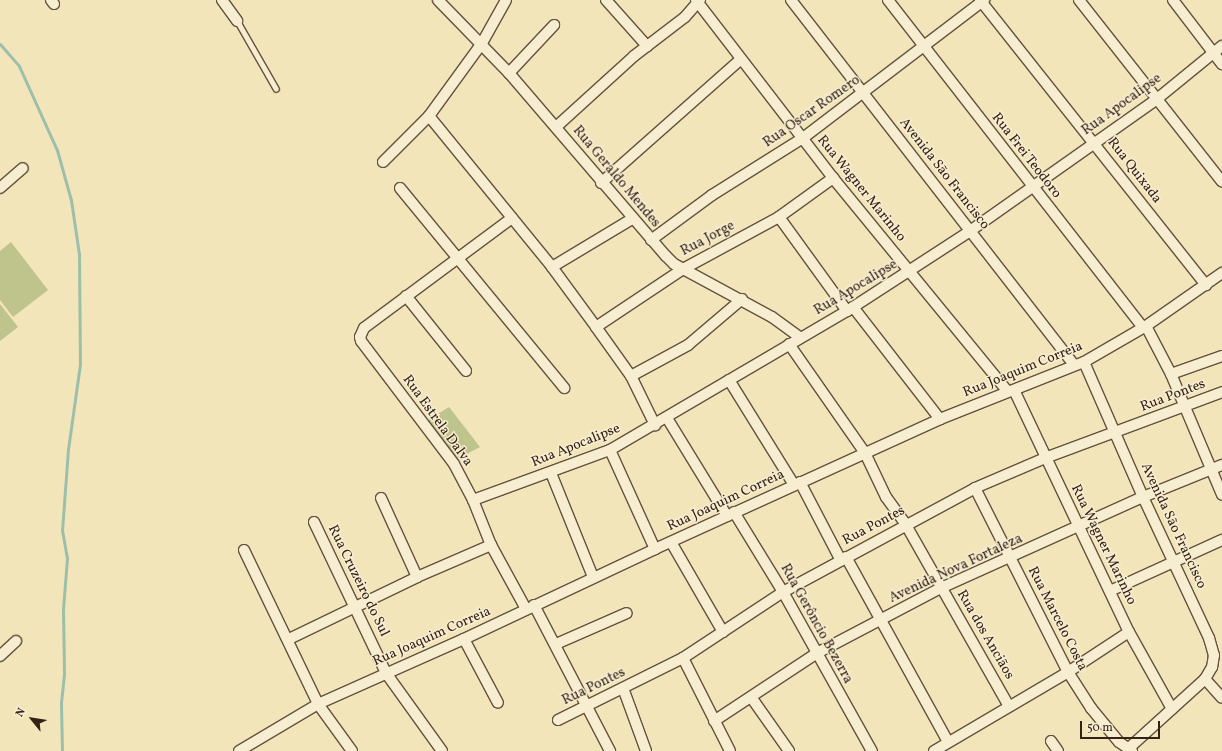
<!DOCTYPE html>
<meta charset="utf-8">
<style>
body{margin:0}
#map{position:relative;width:1222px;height:751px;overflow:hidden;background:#f3e5ba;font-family:Vollkorn,serif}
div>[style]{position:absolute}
.green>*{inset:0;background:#bfc38c}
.stream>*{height:3px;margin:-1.5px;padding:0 1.5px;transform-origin:1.5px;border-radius:1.5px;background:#9cbfac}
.roads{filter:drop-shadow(1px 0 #64523e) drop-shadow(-1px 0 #64523e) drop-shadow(0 1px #64523e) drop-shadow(0 -1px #64523e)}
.service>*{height:5px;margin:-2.5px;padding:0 2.5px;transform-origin:2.5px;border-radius:2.5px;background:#f7eed2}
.minor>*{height:10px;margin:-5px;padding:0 5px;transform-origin:5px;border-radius:5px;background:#f7eed2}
span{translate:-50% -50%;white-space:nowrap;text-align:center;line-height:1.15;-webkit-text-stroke:3px #f7eed2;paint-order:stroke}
.street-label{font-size:14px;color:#352115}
.north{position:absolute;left:12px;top:699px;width:40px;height:40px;-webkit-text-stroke:3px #f7eed2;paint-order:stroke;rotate:300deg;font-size:11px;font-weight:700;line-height:16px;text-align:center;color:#352115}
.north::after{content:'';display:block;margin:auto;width:14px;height:18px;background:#352115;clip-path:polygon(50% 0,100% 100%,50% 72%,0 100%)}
.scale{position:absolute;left:1080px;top:721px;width:80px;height:18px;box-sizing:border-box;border:2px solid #352115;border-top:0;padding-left:5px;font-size:12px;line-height:14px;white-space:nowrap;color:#352115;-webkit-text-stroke:3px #f7eed2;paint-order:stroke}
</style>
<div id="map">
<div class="green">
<div style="clip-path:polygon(11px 242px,48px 290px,13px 317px,0 300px,0 251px)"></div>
<div style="clip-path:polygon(0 304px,18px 327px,0 341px)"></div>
<div style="clip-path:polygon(449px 407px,480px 447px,457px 459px,428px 420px)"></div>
</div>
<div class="stream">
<div style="left:0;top:44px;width:29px;rotate:49deg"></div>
<div style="left:19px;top:66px;width:92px;rotate:65.7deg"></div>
<div style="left:57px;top:150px;width:52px;rotate:74.4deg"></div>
<div style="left:71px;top:200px;width:55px;rotate:81.6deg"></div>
<div style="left:79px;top:254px;width:110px;rotate:89.5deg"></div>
<div style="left:80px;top:364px;width:86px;rotate:98deg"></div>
<div style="left:68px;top:449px;width:81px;rotate:94.2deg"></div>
<div style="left:62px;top:530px;width:28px;rotate:80deg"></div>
<div style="left:67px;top:558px;width:51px;rotate:94.5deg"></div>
<div style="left:63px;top:609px;width:65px;rotate:89.1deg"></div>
<div style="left:64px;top:674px;width:30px;rotate:96deg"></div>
<div style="left:61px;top:704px;width:47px;rotate:88.8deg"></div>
</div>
<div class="roads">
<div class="service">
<div style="left:237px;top:21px;width:78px;rotate:60.2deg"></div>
</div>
<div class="minor">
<div style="left:51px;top:0;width:5px;rotate:53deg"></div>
<div style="left:222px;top:0;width:26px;rotate:54deg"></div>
<div style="left:438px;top:0;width:102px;rotate:45.8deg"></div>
<div style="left:509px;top:73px;width:241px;rotate:49.4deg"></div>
<div style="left:666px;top:256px;width:11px;rotate:45deg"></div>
<div style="left:674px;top:264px;width:111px;rotate:28.4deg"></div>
<div style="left:772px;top:317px;width:34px;rotate:36deg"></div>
<div style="left:606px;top:0;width:62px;rotate:48.3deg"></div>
<div style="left:696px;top:0;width:225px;rotate:52.4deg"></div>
<div style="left:833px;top:178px;width:276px;rotate:50.7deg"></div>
<div style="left:791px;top:0;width:462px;rotate:52.2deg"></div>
<div style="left:888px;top:0;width:415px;rotate:52.1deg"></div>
<div style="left:980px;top:0;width:364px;rotate:51.6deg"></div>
<div style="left:1079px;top:0;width:231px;rotate:51.8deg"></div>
<div style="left:1173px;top:0;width:81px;rotate:52.6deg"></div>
<div style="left:509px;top:73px;width:66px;rotate:-46.8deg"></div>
<div style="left:429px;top:116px;width:195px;rotate:50.8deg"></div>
<div style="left:552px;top:267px;width:74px;rotate:53.7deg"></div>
<div style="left:596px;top:327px;width:60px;rotate:54.5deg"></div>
<div style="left:631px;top:376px;width:55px;rotate:63.9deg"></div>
<div style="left:556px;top:127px;width:105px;rotate:-42.3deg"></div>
<div style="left:634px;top:56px;width:64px;rotate:-37.4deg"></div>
<div style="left:685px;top:17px;width:23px;rotate:-49deg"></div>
<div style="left:383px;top:162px;width:65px;rotate:-45deg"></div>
<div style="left:429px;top:116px;width:90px;rotate:-54deg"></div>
<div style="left:482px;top:43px;width:49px;rotate:-60.8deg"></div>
<div style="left:601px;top:183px;width:187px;rotate:-41.5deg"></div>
<div style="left:0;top:188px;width:30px;rotate:-41deg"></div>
<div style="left:400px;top:188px;width:259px;rotate:50.6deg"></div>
<div style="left:779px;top:217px;width:116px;rotate:54.1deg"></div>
<div style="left:512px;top:218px;width:184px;rotate:143.4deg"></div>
<div style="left:364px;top:328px;width:10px;rotate:114deg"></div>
<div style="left:360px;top:337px;width:4px;rotate:76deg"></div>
<div style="left:361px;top:341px;width:154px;rotate:52.9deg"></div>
<div style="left:454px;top:464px;width:41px;rotate:62.2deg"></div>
<div style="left:473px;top:500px;width:48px;rotate:68.2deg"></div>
<div style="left:491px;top:545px;width:73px;rotate:61.3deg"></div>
<div style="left:651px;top:240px;width:76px;rotate:-36.4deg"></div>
<div style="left:712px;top:195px;width:107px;rotate:-32.1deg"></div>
<div style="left:803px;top:138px;width:228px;rotate:-37.3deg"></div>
<div style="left:552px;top:267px;width:93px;rotate:-31deg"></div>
<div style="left:406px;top:296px;width:96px;rotate:51.3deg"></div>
<div style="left:853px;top:307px;width:142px;rotate:52.2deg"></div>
<div style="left:1146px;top:326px;width:54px;rotate:62.5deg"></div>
<div style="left:1171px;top:374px;width:131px;rotate:67.1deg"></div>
<div style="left:596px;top:327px;width:105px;rotate:-33.7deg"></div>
<div style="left:683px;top:269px;width:109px;rotate:-28.4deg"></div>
<div style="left:779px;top:217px;width:67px;rotate:-35.8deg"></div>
<div style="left:789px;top:344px;width:133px;rotate:55.1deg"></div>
<div style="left:865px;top:453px;width:49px;rotate:64.5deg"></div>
<div style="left:886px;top:497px;width:34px;rotate:54deg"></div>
<div style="left:906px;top:525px;width:208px;rotate:60.4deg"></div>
<div style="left:1084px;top:362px;width:147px;rotate:66.4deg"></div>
<div style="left:1143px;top:497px;width:156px;rotate:64.9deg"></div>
<div style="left:1209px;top:638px;width:18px;rotate:74deg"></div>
<div style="left:1214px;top:655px;width:12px;rotate:99deg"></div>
<div style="left:1212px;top:667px;width:14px;rotate:120deg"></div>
<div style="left:1205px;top:679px;width:25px;rotate:48deg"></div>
<div style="left:1171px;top:374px;width:54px;rotate:-19.4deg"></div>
<div style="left:631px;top:376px;width:65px;rotate:-28.5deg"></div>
<div style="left:688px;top:345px;width:71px;rotate:-40.4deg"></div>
<div style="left:729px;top:380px;width:123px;rotate:58.2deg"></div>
<div style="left:1014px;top:390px;width:268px;rotate:64.6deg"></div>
<div style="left:1129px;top:632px;width:88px;rotate:60.8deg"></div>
<div style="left:667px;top:418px;width:115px;rotate:58.5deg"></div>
<div style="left:610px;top:450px;width:109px;rotate:65.6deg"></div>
<div style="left:551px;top:473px;width:112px;rotate:68deg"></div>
<div style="left:800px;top:482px;width:87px;rotate:62.5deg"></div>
<div style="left:975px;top:488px;width:206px;rotate:63.2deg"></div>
<div style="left:1068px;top:672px;width:43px;rotate:57.4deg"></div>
<div style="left:1091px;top:708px;width:44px;rotate:50.5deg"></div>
<div style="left:1119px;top:742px;width:16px;rotate:35deg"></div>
<div style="left:381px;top:498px;width:87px;rotate:65.5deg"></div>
<div style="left:473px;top:500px;width:146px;rotate:-20.1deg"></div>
<div style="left:610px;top:450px;width:275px;rotate:-30.4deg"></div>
<div style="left:847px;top:311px;width:147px;rotate:-33deg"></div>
<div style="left:970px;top:231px;width:229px;rotate:-35.2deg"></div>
<div style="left:1157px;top:99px;width:84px;rotate:-39.2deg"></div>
<div style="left:734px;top:512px;width:94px;rotate:58.5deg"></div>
<div style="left:783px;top:592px;width:182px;rotate:60.8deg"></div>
<div style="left:314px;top:522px;width:167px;rotate:64.5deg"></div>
<div style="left:386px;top:673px;width:96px;rotate:54.3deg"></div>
<div style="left:671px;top:542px;width:104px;rotate:60deg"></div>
<div style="left:244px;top:550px;width:171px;rotate:64.3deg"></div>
<div style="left:318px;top:704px;width:58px;rotate:54.1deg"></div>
<div style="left:846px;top:557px;width:211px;rotate:61.1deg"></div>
<div style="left:1110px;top:591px;width:123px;rotate:-24.5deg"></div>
<div style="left:534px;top:605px;width:165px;rotate:62.5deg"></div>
<div style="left:289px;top:639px;width:142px;rotate:-25.8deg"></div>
<div style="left:417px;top:577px;width:81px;rotate:-23.4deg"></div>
<div style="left:464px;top:639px;width:72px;rotate:62deg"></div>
<div style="left:556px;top:644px;width:77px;rotate:-23.6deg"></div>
<div style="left:0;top:656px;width:22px;rotate:-43deg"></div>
<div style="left:683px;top:658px;width:104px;rotate:63.2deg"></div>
<div style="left:623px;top:688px;width:67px;rotate:69.9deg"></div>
<div style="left:751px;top:697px;width:66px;rotate:54.9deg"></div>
<div style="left:558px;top:720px;width:140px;rotate:-26.4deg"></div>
<div style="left:683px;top:658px;width:120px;rotate:-33.4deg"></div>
<div style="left:783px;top:592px;width:218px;rotate:-28.4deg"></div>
<div style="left:975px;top:488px;width:76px;rotate:-23.2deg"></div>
<div style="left:1045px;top:458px;width:189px;rotate:-20.4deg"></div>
<div style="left:714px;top:721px;width:123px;rotate:-33.4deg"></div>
<div style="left:817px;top:653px;width:140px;rotate:-27.7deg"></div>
<div style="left:941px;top:588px;width:222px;rotate:-24.3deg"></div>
<div style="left:1143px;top:497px;width:85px;rotate:-22.1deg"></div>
<div style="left:1051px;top:741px;width:12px;rotate:55deg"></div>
<div style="left:1129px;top:748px;width:103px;rotate:-42.2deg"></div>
<div style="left:239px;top:751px;width:92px;rotate:-30.7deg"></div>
<div style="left:318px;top:704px;width:160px;rotate:-24deg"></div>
<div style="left:464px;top:639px;width:211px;rotate:-25.2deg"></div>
<div style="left:655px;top:549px;width:313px;rotate:-24.5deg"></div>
<div style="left:940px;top:419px;width:155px;rotate:-21.6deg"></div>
<div style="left:1084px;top:362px;width:72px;rotate:-30.1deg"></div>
<div style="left:1146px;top:326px;width:93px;rotate:-34.9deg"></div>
<div style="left:934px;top:751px;width:156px;rotate:-30.5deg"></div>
<div style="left:1068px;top:672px;width:73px;rotate:-33.3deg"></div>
</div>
</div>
<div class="street-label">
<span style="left:1122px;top:105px;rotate:-36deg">Rua Apocalipse</span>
<span style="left:812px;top:112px;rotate:-35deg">Rua Oscar Romero</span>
<span style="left:1026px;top:156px;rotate:52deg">Rua Frei Teodoro</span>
<span style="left:1134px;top:171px;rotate:52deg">Rua Quixada</span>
<span style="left:944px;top:174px;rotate:52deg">Avenida São Francisco</span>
<span style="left:616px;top:177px;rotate:50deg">Rua Geraldo Mendes</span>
<span style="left:861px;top:189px;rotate:51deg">Rua Wagner Marinho</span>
<span style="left:708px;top:239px;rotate:-28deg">Rua Jorge</span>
<span style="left:856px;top:288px;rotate:-31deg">Rua Apocalipse</span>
<span style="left:1023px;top:370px;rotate:-22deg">Rua Joaquim Correia</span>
<span style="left:1173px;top:396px;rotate:-21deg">Rua Pontes</span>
<span style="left:437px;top:421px;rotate:54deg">Rua Estrela Dalva</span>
<span style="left:576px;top:446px;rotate:-22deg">Rua Apocalipse</span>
<span style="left:726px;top:501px;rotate:-25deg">Rua Joaquim Correia</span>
<span style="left:874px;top:526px;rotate:-28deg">Rua Pontes</span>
<span style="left:1173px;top:526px;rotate:65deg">Avenida São Francisco</span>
<span style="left:1103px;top:545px;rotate:64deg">Rua Wagner Marinho</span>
<span style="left:956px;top:569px;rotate:-25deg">Avenida Nova Fortaleza</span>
<span style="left:358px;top:581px;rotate:64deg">Rua Cruzeiro do Sul</span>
<span style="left:1057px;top:619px;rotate:63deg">Rua Marcelo Costa</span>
<span style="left:816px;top:624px;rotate:61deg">Rua Gerôncio Bezerra</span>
<span style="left:985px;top:635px;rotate:60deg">Rua dos Anciãos</span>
<span style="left:432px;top:637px;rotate:-24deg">Rua Joaquim Correia</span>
<span style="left:594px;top:687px;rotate:-26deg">Rua Pontes</span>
</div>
<div class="north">N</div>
<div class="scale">50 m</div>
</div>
